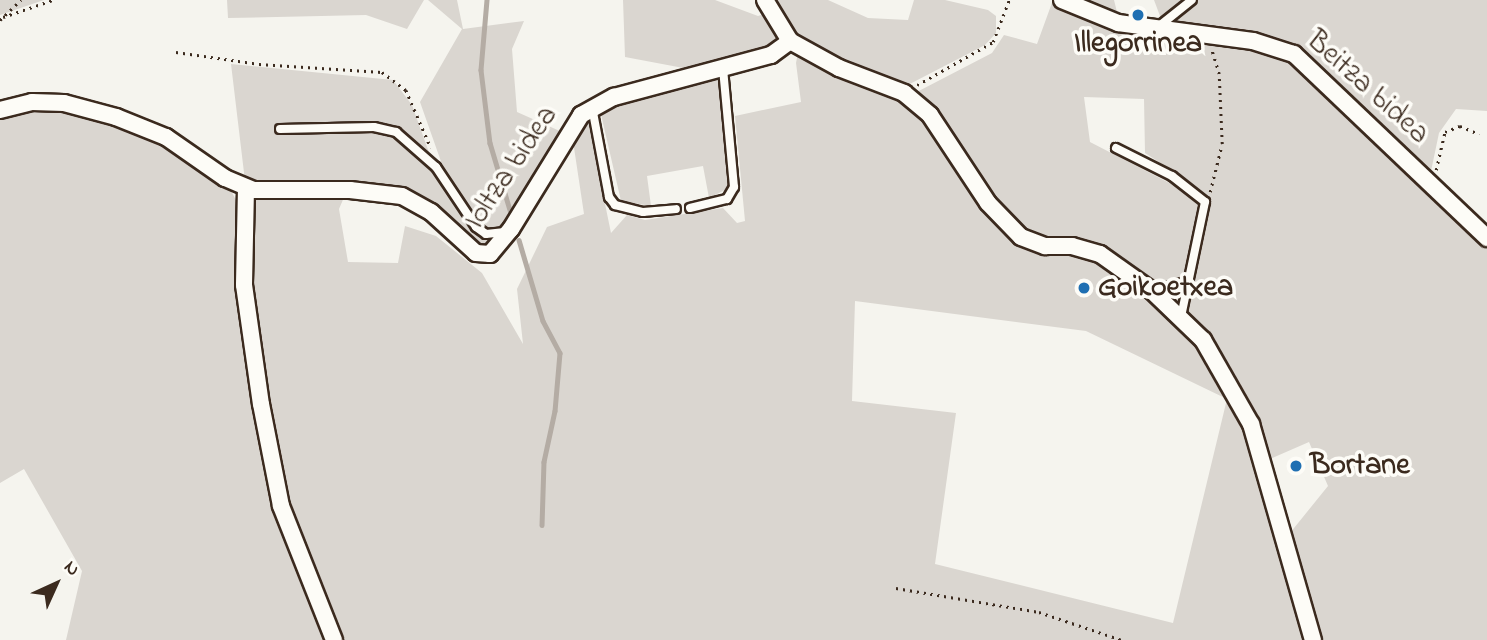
<!DOCTYPE html>
<style>
body{margin:0}
#map{position:relative;width:1487px;height:640px;overflow:hidden;background:#f5f4ee;font-family:"Indie Flower",sans-serif}
div>[style]{position:absolute}
.green>*{inset:0;background:#dad6d0}
.stream>*{height:4.5px;margin:-2.25px;padding:0 2.25px;transform-origin:2.25px;border-radius:2.25px;background:#b4aca4}
.path>*{height:2.5px;margin-top:-1.25px;transform-origin:0;background:repeating-linear-gradient(90deg,#3b2a1e 0 2px,transparent 0 7px)}
.roads{filter:drop-shadow(2px 0 #3b2a1e) drop-shadow(-2px 0 #3b2a1e) drop-shadow(0 2px #3b2a1e) drop-shadow(0 -2px #3b2a1e)}
.lane>*{height:8px;margin:-4px;padding:0 4px;transform-origin:4px;border-radius:4px;background:#fdfcf7}
.street>*{height:16px;margin:-8px;padding:0 8px;transform-origin:8px;border-radius:8px;background:#fdfcf7}
.dots>*{width:19px;height:19px;translate:-50% -50%;box-sizing:border-box;border:4px solid #fdfcf7;border-radius:50%}
span{translate:-50% -50%;white-space:nowrap;text-align:center;line-height:1.15;-webkit-text-stroke:7px #fdfcf7;paint-order:stroke}
.poi-label{font-size:30px;color:#3b2a1e;font-weight:700}
.left{translate:0 -50%;text-align:left}
.street-label{font-size:30px;color:#3b2a1e}
.north{position:absolute;left:21px;top:549px;width:70px;height:70px;-webkit-text-stroke:5px #fdfcf7;paint-order:stroke;rotate:45deg;font-size:19px;font-weight:700;line-height:28px;text-align:center;color:#3b2a1e}
.north::after{content:'';display:block;margin:auto;width:24px;height:32px;background:#3b2a1e;clip-path:polygon(50% 0,100% 100%,50% 72%,0 100%)}
</style>
<div id="map">
<div class="green">
<div style="clip-path:polygon(0 0,44px 0,0 15px)"></div>
<div style="clip-path:polygon(227px 0,424px 0,407px 29px,366px 15px,228px 18px)"></div>
<div style="clip-path:polygon(428px 0,457px 0,463px 29px,524px 21px,512px 49px,517px 112px,562px 132px,500px 228px,491px 230px,473px 217px,444px 170px,420px 102px,462px 29px)"></div>
<div style="clip-path:polygon(evenodd,623px 0,715px 0,758px 16px,775px 10px,774px 0,828px 0,868px 18px,908px 20px,914px 0,945px 0,988px 10px,996px 16px,996px 33px,985px 45px,902px 88px,982px 209px,1023px 244px,1078px 241px,1026px 232px,1007px 219px,958px 141px,913px 94px,992px 53px,1004px 35px,1037px 44px,1053px 0,1114px 0,1122px 32px,1234px 43px,1278px 52px,1303px 66px,1487px 243px,1487px 640px,1324px 640px,1290px 533px,1328px 486px,1309px 442px,1268px 460px,1248px 436px,1273px 537px,1310px 640px,339px 640px,284px 502px,250px 320px,254px 194px,345px 195px,339px 209px,348px 262px,398px 263px,405px 226px,436px 236px,482px 273px,523px 344px,517px 289px,547px 227px,584px 214px,573px 141px,588px 121px,611px 233px,627px 215px,645px 220px,723px 208px,737px 223px,745px 221px,735px 116px,801px 102px,796px 63px,800px 42px,694px 70px,625px 57px,623px 0,1084px 97px,1144px 99px,1145px 153px,1182px 177px,1181px 189px,1090px 142px,1084px 97px,623px 0,855px 301px,1086px 331px,1227px 399px,1173px 623px,935px 564px,956px 413px,852px 401px,855px 301px)"></div>
<div style="clip-path:polygon(1154px 0,1487px 0,1487px 111px,1456px 109px,1439px 133px,1430px 176px,1305px 56px,1163px 24px)"></div>
<div style="clip-path:polygon(231px 64px,393px 80px,412px 105px,436px 172px,486px 237px,497px 240px,481px 249px,420px 199px,245px 181px)"></div>
<div style="clip-path:polygon(720px 74px,729px 188px,709px 198px,703px 166px,647px 176px,651px 206px,621px 201px,600px 110px,630px 96px)"></div>
<div style="clip-path:polygon(57px 107px,126px 126px,174px 148px,229px 187px,236px 200px,243px 336px,258px 410px,330px 640px,66px 640px,82px 571px,24px 469px,0 483px,0 117px)"></div>
</div>
<div class="stream">
<div style="left:487px;top:0;width:70px;rotate:94.9deg"></div>
<div style="left:481px;top:70px;width:74px;rotate:83deg"></div>
<div style="left:490px;top:143px;width:70px;rotate:73.4deg"></div>
<div style="left:519px;top:240px;width:84px;rotate:73.5deg"></div>
<div style="left:543px;top:321px;width:36px;rotate:62deg"></div>
<div style="left:560px;top:353px;width:58px;rotate:94.9deg"></div>
<div style="left:555px;top:411px;width:52px;rotate:102.2deg"></div>
<div style="left:544px;top:462px;width:63px;rotate:91.8deg"></div>
</div>
<div class="path">
<div style="left:3px;top:17px;width:53px;rotate:-18.8deg"></div>
<div style="left:0;top:20px;width:29px;rotate:-44deg"></div>
<div style="left:176px;top:52px;width:84px;rotate:8.2deg"></div>
<div style="left:259px;top:64px;width:123px;rotate:3.7deg"></div>
<div style="left:382px;top:72px;width:30px;rotate:37deg"></div>
<div style="left:406px;top:90px;width:63px;rotate:66.7deg"></div>
<div style="left:917px;top:85px;width:87px;rotate:-29.5deg"></div>
<div style="left:993px;top:42px;width:45px;rotate:-69.1deg"></div>
<div style="left:1436px;top:170px;width:39px;rotate:-77deg"></div>
<div style="left:1445px;top:132px;width:16px;rotate:-22deg"></div>
<div style="left:1460px;top:126px;width:21px;rotate:23deg"></div>
<div style="left:1210px;top:192px;width:49px;rotate:-76deg"></div>
<div style="left:1222px;top:144px;width:70px;rotate:-92.5deg"></div>
<div style="left:1219px;top:74px;width:24px;rotate:-107deg"></div>
<div style="left:896px;top:588px;width:145px;rotate:9.5deg"></div>
<div style="left:1039px;top:612px;width:88px;rotate:18.6deg"></div>
</div>
<div class="roads">
<div class="lane">
<div style="left:1158px;top:27px;width:43px;rotate:-38.5deg"></div>
<div style="left:592px;top:107px;width:92px;rotate:79.3deg"></div>
<div style="left:609px;top:197px;width:10px;rotate:53deg"></div>
<div style="left:615px;top:205px;width:29px;rotate:14deg"></div>
<div style="left:643px;top:212px;width:33px;rotate:-5deg"></div>
<div style="left:280px;top:129px;width:94px;rotate:-1.2deg"></div>
<div style="left:374px;top:127px;width:23px;rotate:13deg"></div>
<div style="left:396px;top:132px;width:53px;rotate:41.2deg"></div>
<div style="left:436px;top:167px;width:72px;rotate:56.3deg"></div>
<div style="left:476px;top:227px;width:12px;rotate:35deg"></div>
<div style="left:486px;top:234px;width:19px;rotate:-6deg"></div>
<div style="left:1116px;top:148px;width:63px;rotate:26.6deg"></div>
<div style="left:1172px;top:176px;width:42px;rotate:38.2deg"></div>
<div style="left:1205px;top:202px;width:117px;rotate:101.8deg"></div>
<div style="left:690px;top:208px;width:38px;rotate:-14deg"></div>
<div style="left:727px;top:199px;width:14px;rotate:-60deg"></div>
<div style="left:734px;top:187px;width:120px;rotate:-95.3deg"></div>
<div style="left:1152px;top:291px;width:35px;rotate:-15deg"></div>
</div>
<div class="street">
<div style="left:765px;top:0;width:48px;rotate:58.6deg"></div>
<div style="left:790px;top:41px;width:56px;rotate:28.9deg"></div>
<div style="left:839px;top:68px;width:70px;rotate:21deg"></div>
<div style="left:904px;top:93px;width:34px;rotate:40deg"></div>
<div style="left:930px;top:115px;width:105px;rotate:56.6deg"></div>
<div style="left:988px;top:203px;width:47px;rotate:45.9deg"></div>
<div style="left:1021px;top:237px;width:26px;rotate:21deg"></div>
<div style="left:1045px;top:246px;width:27px"></div>
<div style="left:1072px;top:246px;width:29px;rotate:16deg"></div>
<div style="left:1100px;top:254px;width:64px;rotate:35.4deg"></div>
<div style="left:1152px;top:291px;width:71px;rotate:43.9deg"></div>
<div style="left:1203px;top:340px;width:97px;rotate:60.3deg"></div>
<div style="left:1251px;top:424px;width:225px;rotate:74deg"></div>
<div style="left:1062px;top:0;width:61px;rotate:22.3deg"></div>
<div style="left:1118px;top:23px;width:136px;rotate:7.6deg"></div>
<div style="left:1253px;top:41px;width:43px;rotate:17.6deg"></div>
<div style="left:1294px;top:54px;width:267px;rotate:43.6deg"></div>
<div style="left:0;top:110px;width:33px;rotate:-14deg"></div>
<div style="left:32px;top:102px;width:32px;rotate:2deg"></div>
<div style="left:64px;top:103px;width:54px;rotate:15.1deg"></div>
<div style="left:116px;top:117px;width:54px;rotate:21.8deg"></div>
<div style="left:166px;top:137px;width:72px;rotate:34.8deg"></div>
<div style="left:225px;top:178px;width:30px;rotate:23deg"></div>
<div style="left:253px;top:190px;width:97px"></div>
<div style="left:350px;top:190px;width:52px;rotate:6.6deg"></div>
<div style="left:402px;top:196px;width:33px;rotate:29deg"></div>
<div style="left:431px;top:212px;width:61px;rotate:42.3deg"></div>
<div style="left:476px;top:253px;width:14px;rotate:4deg"></div>
<div style="left:490px;top:254px;width:33px;rotate:-50deg"></div>
<div style="left:511px;top:229px;width:134px;rotate:-58.4deg"></div>
<div style="left:581px;top:115px;width:38px;rotate:-29deg"></div>
<div style="left:614px;top:97px;width:163px;rotate:-15deg"></div>
<div style="left:771px;top:55px;width:24px;rotate:-36deg"></div>
<div style="left:246px;top:188px;width:97px;rotate:91.2deg"></div>
<div style="left:244px;top:285px;width:120px;rotate:81.9deg"></div>
<div style="left:261px;top:404px;width:104px;rotate:78.9deg"></div>
<div style="left:281px;top:506px;width:144px;rotate:68.4deg"></div>
</div>
</div>
<div class="dots">
<div style="left:1138px;top:15px;background:#1f6fb2"></div>
<div style="left:1084px;top:288px;background:#1f6fb2"></div>
<div style="left:1296px;top:466px;background:#1f6fb2"></div>
</div>
<div class="poi-label">
<span style="left:1138px;top:44px">Illegorrinea</span>
<span class="left" style="left:1098px;top:288px">Goikoetxea</span>
<span class="left" style="left:1310px;top:466px">Bortane</span>
</div>
<div class="street-label">
<span style="left:1367px;top:88px;rotate:42deg">Beitza bidea</span>
<span style="left:512px;top:168px;rotate:-56deg">Ioltza bidea</span>
</div>
<div class="north">N</div>
</div>
